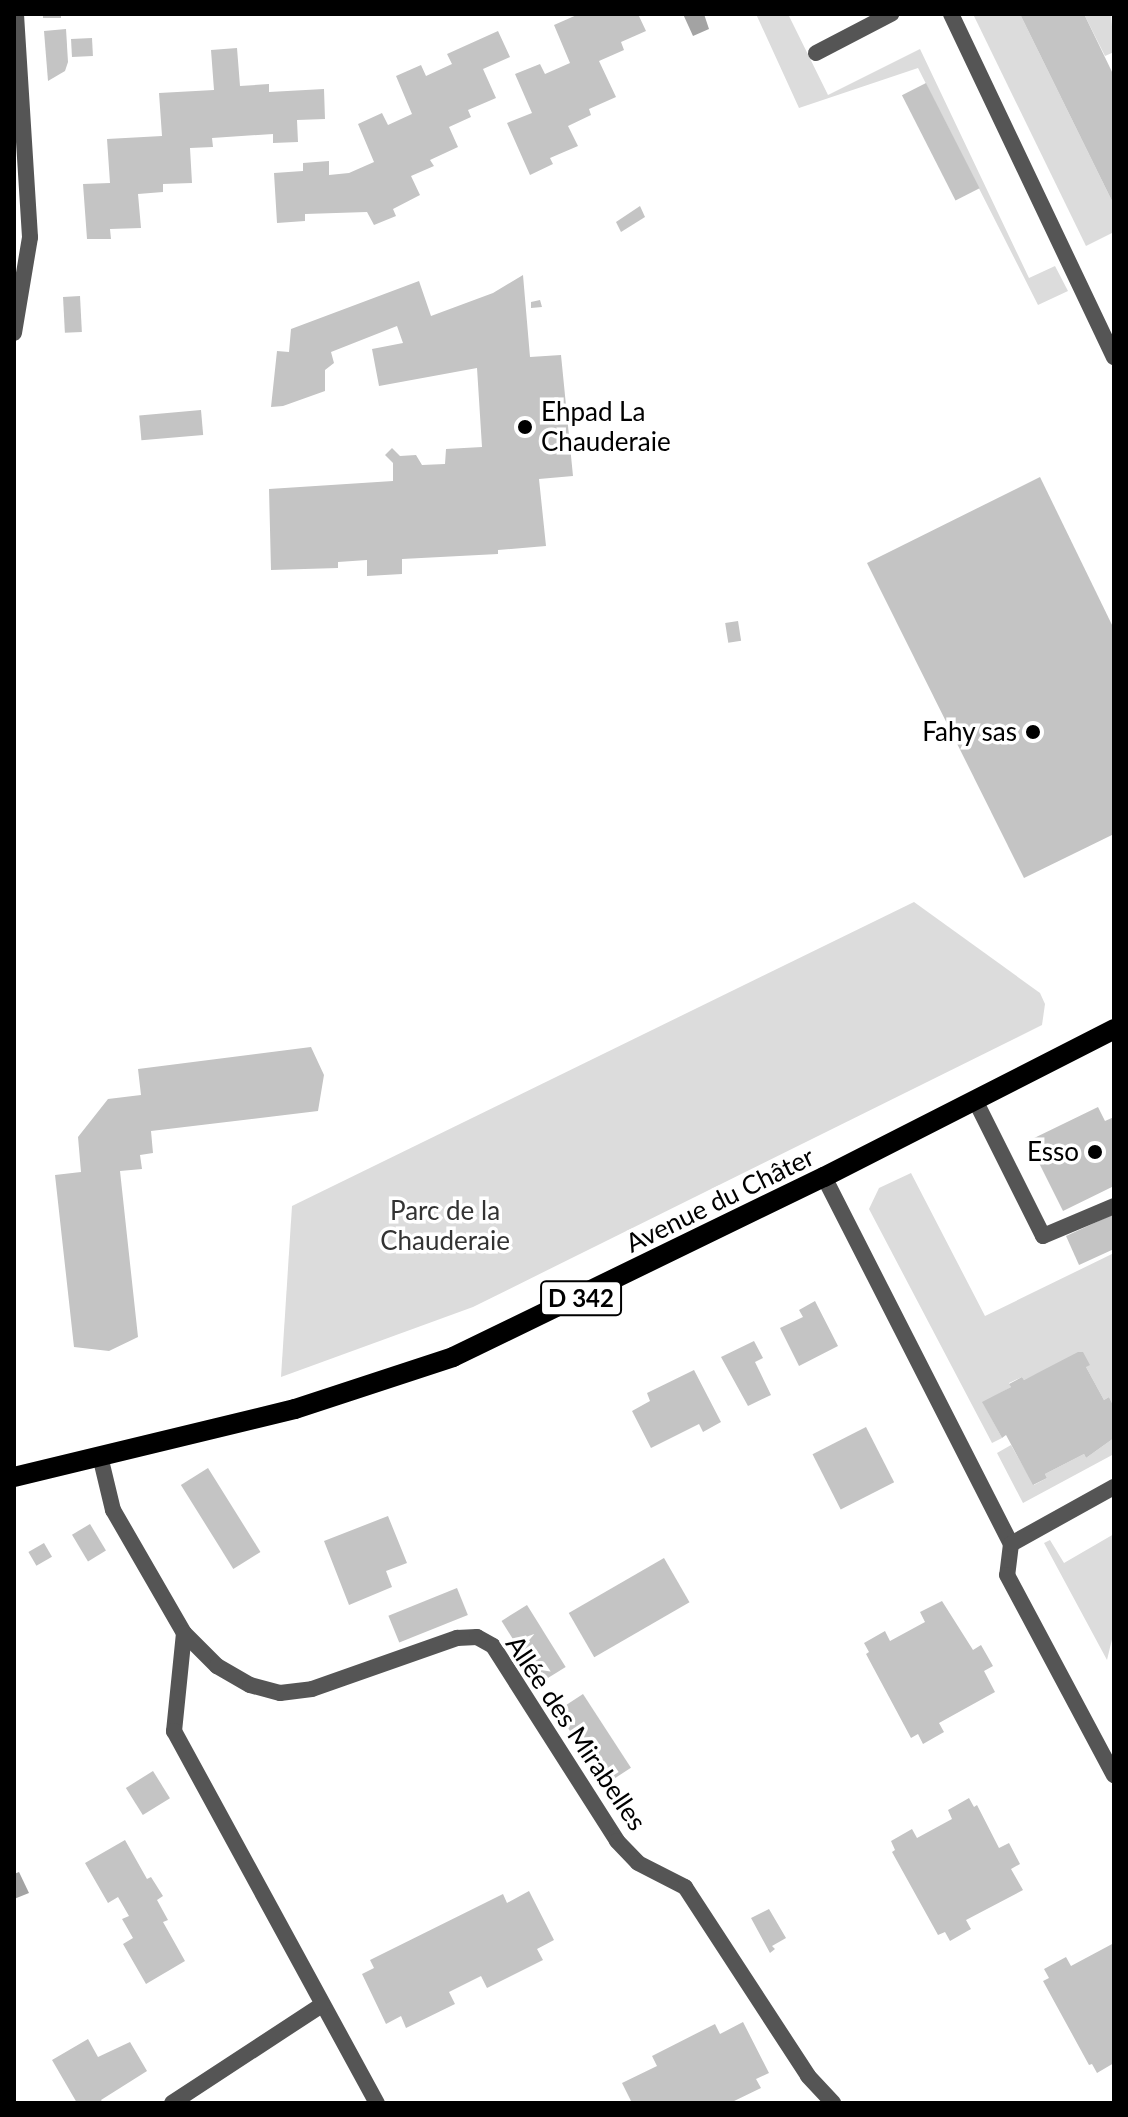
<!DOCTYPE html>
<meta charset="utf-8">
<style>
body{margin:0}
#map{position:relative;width:1128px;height:2117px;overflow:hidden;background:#fff;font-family:Lato,sans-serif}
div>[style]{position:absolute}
.green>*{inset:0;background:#dcdcdc}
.water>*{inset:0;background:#a3a3a3}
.building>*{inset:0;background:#c4c4c4;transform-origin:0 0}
.service>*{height:16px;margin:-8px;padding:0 8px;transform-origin:8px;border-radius:8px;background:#555}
.minor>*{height:16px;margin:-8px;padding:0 8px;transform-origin:8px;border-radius:8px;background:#555}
.primary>*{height:20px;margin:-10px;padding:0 10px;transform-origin:10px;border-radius:10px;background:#000}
.dots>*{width:22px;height:22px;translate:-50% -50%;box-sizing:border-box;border:4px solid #fff;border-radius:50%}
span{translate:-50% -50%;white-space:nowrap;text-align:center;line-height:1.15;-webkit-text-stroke:7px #fff;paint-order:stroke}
.shield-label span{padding:2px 6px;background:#fff;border:2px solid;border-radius:6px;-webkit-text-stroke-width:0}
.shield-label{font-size:24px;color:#000;font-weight:700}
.poi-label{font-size:26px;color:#000}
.left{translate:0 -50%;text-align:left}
.right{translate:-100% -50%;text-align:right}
.street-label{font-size:26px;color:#000}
.park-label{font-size:26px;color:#333}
.frame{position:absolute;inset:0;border:16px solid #000;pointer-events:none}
</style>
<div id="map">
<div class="green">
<div style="clip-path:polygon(756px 14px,793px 14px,789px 16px,828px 95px,920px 49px,1029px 278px,1055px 266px,1068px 291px,1038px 305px,918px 68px,799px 108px)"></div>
<div style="clip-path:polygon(973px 14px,1020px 14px,1114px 205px,1114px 232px,1086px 246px)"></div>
<div style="clip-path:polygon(1084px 14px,1111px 14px,1114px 52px,1105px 56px)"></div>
<div style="clip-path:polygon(914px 902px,1040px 993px,1045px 1004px,1042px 1025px,473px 1307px,281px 1377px,292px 1206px)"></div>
<div style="clip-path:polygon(911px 1173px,985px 1316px,1114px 1253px,1114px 1407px,1109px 1397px,1104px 1400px,1086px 1367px,1082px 1352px,1024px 1380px,1022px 1377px,1009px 1383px,1011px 1387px,983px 1403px,1002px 1438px,992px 1443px,869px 1209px,879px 1188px)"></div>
<div style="clip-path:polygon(1114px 1438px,1114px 1454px,1023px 1503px,997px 1453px,1011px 1445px,1034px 1485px,1047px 1478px,1045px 1474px,1084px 1454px,1086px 1458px)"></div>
<div style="clip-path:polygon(1114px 1534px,1114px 1631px,1107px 1660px,1044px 1543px,1050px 1540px,1064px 1563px)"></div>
</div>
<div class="water">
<div style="clip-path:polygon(683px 14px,704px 14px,709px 29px,693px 36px)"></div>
<div style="clip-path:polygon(19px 1872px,29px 1893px,14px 1899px,14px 1874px)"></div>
</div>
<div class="building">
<div style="left:43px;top:14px;width:18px;height:4px"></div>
<div style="clip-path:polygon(579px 14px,638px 14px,646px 31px,621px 42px,624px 50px,599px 61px,616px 97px,589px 109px,591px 115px,568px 126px,578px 146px,550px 158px,553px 164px,530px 175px,507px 123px,532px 113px,515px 74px,540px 64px,545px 74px,570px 63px,554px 25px)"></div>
<div style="clip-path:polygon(1020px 14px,1084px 14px,1114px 76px,1114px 205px)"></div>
<div style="clip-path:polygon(66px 29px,68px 62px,65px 71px,48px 81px,44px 31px)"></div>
<div style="clip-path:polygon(498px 31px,510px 57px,483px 69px,496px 98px,468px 110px,471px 117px,449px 127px,458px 147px,430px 160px,434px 166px,411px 176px,420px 195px,393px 209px,396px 216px,374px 225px,367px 212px,305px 214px,305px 221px,277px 223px,274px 173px,303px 171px,303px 163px,329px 161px,329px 175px,349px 173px,374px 162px,358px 124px,382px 113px,388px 125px,412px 114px,396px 76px,421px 65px,426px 76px,452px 64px,447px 54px)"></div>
<div style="left:92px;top:38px;width:18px;height:21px;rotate:87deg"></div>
<div style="clip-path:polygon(237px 48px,240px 86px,269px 84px,269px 92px,324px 89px,325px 119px,297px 120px,298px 142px,273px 143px,273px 134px,212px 138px,213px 147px,190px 148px,192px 183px,163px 184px,163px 192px,138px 194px,141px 228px,110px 229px,111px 239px,87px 239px,83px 184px,110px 183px,107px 139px,162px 136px,159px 93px,214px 90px,211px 50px)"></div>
<div style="left:926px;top:83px;width:118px;height:27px;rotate:63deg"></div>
<div style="clip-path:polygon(640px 206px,645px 217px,621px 232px,616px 222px)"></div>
<div style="clip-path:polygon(523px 275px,530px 357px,561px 355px,573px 476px,539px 479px,546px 546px,498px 550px,498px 554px,402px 559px,402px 574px,367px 576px,367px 560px,338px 562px,338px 568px,271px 570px,269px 489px,393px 481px,393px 463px,385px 455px,392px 448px,400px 456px,416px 455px,422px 465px,445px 464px,446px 449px,482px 447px,477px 368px,379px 386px,372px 349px,403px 343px,397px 326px,331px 352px,334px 363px,325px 370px,325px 391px,283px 406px,271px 407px,277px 351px,289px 352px,291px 329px,419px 281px,431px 316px,493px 293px)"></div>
<div style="left:80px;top:296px;width:36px;height:17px;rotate:87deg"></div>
<div style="clip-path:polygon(540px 300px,542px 307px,531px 308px,531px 302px)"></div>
<div style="left:201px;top:410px;width:25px;height:62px;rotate:85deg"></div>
<div style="clip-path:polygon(1040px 477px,1114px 629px,1114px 834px,1024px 878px,867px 563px)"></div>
<div style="left:738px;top:621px;width:20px;height:13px;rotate:81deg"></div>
<div style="clip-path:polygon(311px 1047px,324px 1075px,318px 1111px,151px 1131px,153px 1153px,140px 1155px,142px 1169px,120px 1171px,138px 1337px,109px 1351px,74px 1347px,55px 1175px,81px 1172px,78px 1137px,108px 1099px,141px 1095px,138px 1069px)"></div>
<div style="clip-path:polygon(1098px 1107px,1105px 1121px,1114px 1117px,1114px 1186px,1063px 1211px,1028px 1141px)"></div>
<div style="clip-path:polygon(1114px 1214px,1114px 1249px,1079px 1265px,1066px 1236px)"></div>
<div style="clip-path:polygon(815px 1301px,838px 1346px,799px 1366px,780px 1328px,803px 1317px,799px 1310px)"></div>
<div style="clip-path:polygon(754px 1341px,763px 1358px,755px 1362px,771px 1395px,748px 1406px,721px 1357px)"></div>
<div style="clip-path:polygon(1078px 1352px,1083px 1352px,1090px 1365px,1086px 1367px,1104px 1400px,1109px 1397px,1114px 1407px,1114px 1438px,1086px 1458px,1084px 1454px,1045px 1474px,1047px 1478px,1033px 1485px,1006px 1435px,1002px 1438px,982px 1402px,1011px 1387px,1009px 1384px,1022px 1377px,1024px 1380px)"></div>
<div style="clip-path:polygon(694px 1370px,721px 1422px,703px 1432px,699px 1424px,651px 1448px,632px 1411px,650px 1401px,647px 1393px)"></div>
<div style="left:866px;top:1427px;width:62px;height:60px;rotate:63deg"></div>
<div style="left:208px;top:1468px;width:99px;height:32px;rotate:58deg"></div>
<div style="clip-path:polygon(388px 1516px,407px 1563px,386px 1571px,392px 1587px,349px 1605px,324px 1541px)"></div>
<div style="left:90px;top:1524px;width:31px;height:21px;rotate:59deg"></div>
<div style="left:44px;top:1543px;width:16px;height:18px;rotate:60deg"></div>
<div style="left:664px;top:1558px;width:51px;height:110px;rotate:60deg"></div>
<div style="left:457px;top:1588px;width:29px;height:74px;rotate:68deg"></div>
<div style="clip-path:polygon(942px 1601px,973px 1650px,981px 1645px,993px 1666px,984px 1671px,995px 1692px,939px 1723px,944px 1732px,923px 1744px,918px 1734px,911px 1738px,866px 1654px,869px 1652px,864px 1643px,885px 1631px,890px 1641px,925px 1622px,920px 1612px)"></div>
<div style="left:527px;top:1605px;width:73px;height:30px;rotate:58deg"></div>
<div style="left:583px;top:1694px;width:88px;height:31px;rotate:57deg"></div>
<div style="left:153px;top:1771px;width:32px;height:32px;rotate:58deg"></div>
<div style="clip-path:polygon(969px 1798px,974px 1807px,977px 1805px,999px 1848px,1009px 1843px,1020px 1864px,1011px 1869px,1023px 1890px,966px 1920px,971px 1929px,950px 1941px,945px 1932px,938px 1935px,892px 1852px,895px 1850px,891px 1841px,912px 1829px,917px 1838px,952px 1819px,948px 1810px)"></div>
<div style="clip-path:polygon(125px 1840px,147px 1879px,151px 1877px,163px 1896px,157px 1900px,168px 1920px,163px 1922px,185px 1961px,146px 1984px,123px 1944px,133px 1938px,122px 1919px,129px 1916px,118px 1897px,108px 1903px,85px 1863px)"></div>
<div style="clip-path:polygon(529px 1891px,554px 1940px,537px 1949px,543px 1960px,487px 1988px,481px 1976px,449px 1992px,455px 2004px,406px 2028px,401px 2016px,386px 2024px,362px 1974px,374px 1968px,370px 1960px,503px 1894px,507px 1903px)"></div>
<div style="clip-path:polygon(769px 1909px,786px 1938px,772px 1946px,775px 1949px,770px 1953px,751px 1918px)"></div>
<div style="clip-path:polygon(1114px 1943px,1114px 2063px,1097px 2073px,1092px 2064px,1089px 2065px,1043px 1981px,1049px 1978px,1044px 1969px,1066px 1957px,1071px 1966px)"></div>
<div style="clip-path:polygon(743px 2022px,769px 2073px,756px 2079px,761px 2088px,730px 2103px,632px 2103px,622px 2083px,657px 2066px,652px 2056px,715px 2024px,720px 2034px)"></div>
<div style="clip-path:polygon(88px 2039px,98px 2057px,130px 2042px,147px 2071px,101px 2100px,103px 2103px,77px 2103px,52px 2060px)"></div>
</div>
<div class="service">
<div style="left:951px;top:14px;width:380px;rotate:64.6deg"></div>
<div style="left:816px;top:53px;width:85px;rotate:-27.5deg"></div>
<div style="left:975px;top:1100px;width:152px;rotate:63.4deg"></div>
<div style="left:1043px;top:1236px;width:77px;rotate:-22.9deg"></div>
<div style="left:824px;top:1177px;width:412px;rotate:63deg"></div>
<div style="left:1011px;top:1544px;width:31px;rotate:97deg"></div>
<div style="left:1007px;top:1575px;width:227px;rotate:61.9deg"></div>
<div style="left:100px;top:1456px;width:56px;rotate:76.5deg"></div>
<div style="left:113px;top:1510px;width:142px;rotate:60deg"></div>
<div style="left:184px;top:1633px;width:99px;rotate:95.8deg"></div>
<div style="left:174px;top:1731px;width:424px;rotate:61.4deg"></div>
<div style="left:1011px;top:1544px;width:118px;rotate:-29deg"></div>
<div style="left:184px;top:1633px;width:47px;rotate:45deg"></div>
<div style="left:217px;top:1666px;width:38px;rotate:30deg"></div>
<div style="left:250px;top:1685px;width:31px;rotate:15deg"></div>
<div style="left:280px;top:1693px;width:32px;rotate:-7deg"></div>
<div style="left:312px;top:1689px;width:154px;rotate:-19.4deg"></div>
<div style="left:457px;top:1638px;width:20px;rotate:-3deg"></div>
<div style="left:477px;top:1637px;width:18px;rotate:29deg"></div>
<div style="left:493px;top:1646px;width:231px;rotate:57.5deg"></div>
<div style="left:617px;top:1841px;width:30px;rotate:46deg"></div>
<div style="left:638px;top:1863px;width:53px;rotate:27.1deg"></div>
<div style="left:685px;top:1887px;width:225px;rotate:56.9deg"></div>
<div style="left:808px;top:2076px;width:37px;rotate:47deg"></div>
<div style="left:172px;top:2103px;width:179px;rotate:-33.2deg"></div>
</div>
<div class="minor">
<div style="left:14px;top:333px;width:97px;rotate:-80.5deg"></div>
<div style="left:30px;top:237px;width:223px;rotate:-93.6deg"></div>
</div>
<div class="primary">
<div style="left:14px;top:1477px;width:289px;rotate:-13.6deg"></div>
<div style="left:295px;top:1409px;width:166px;rotate:-18.2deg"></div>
<div style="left:453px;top:1357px;width:412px;rotate:-25.9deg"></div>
<div style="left:824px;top:1177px;width:326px;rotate:-27deg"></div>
</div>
<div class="dots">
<div style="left:525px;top:427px;background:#000"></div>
<div style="left:1033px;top:732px;background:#000"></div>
<div style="left:1095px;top:1152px;background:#000"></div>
</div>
<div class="shield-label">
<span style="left:581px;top:1298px">D 342</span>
</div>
<div class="poi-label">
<span class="left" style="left:541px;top:427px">Ehpad La<br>Chauderaie</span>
<span class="right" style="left:1017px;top:732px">Fahy sas</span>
<span class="right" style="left:1079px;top:1152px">Esso</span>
</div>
<div class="street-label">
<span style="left:720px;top:1200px;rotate:-26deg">Avenue du Châter</span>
<span style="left:576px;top:1733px;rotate:56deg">Allée des Mirabelles</span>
</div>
<div class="park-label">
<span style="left:445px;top:1226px">Parc de la<br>Chauderaie</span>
</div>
<div class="frame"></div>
</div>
